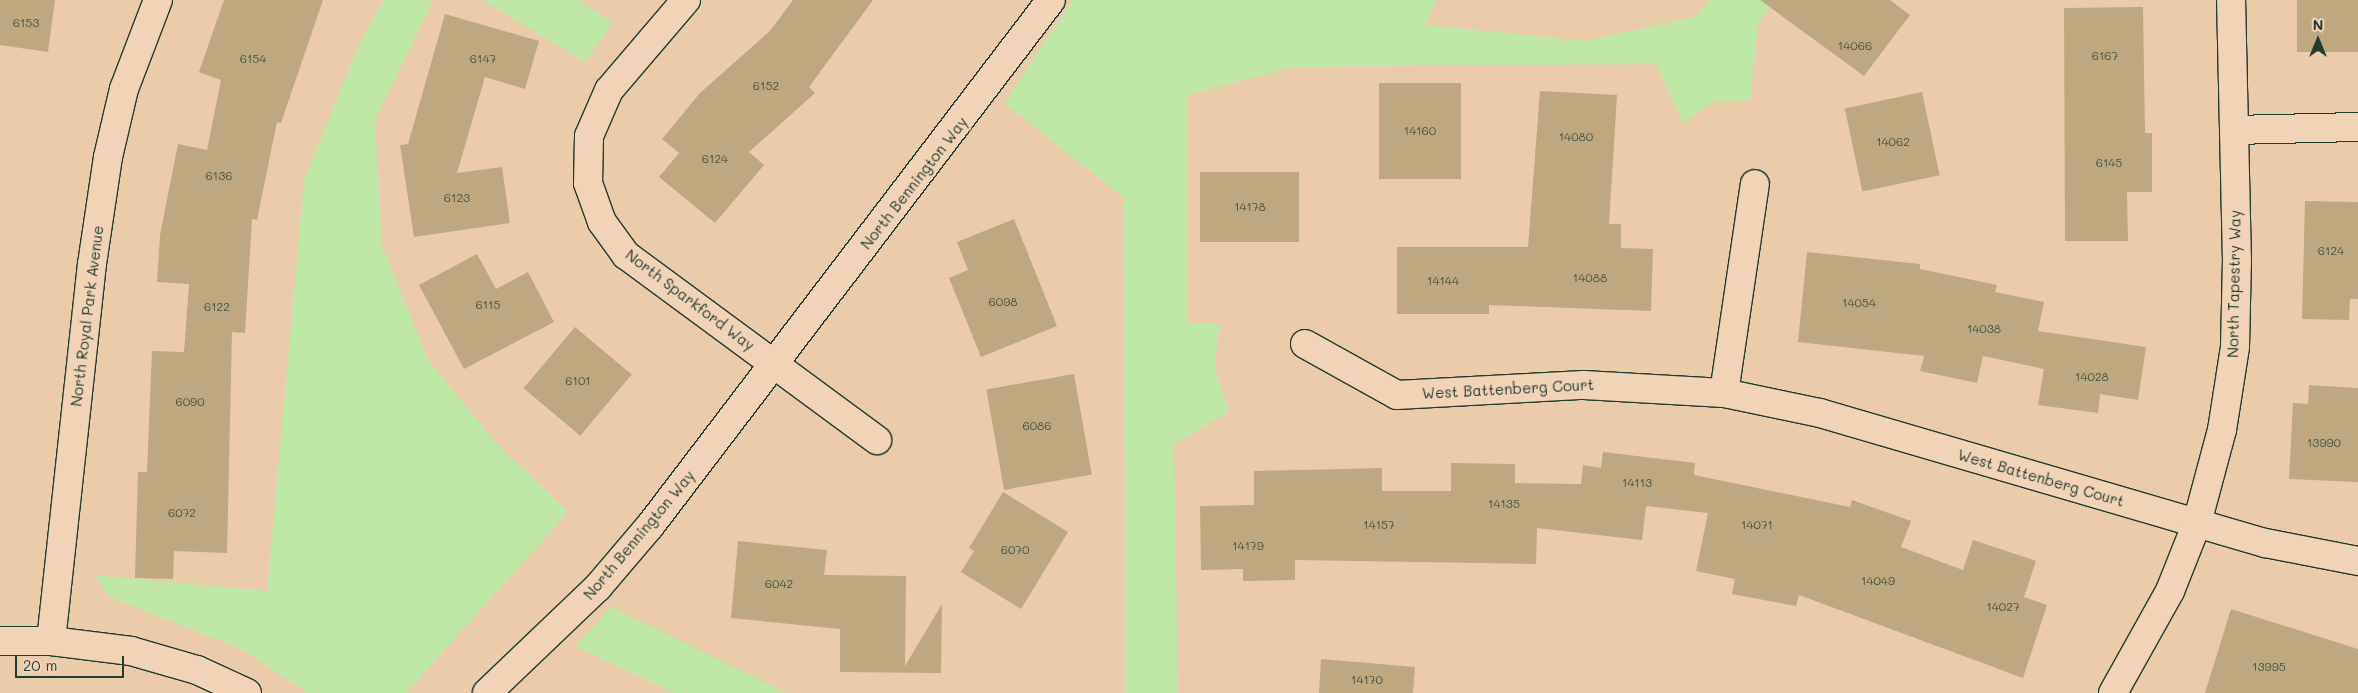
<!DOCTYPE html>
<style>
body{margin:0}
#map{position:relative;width:2358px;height:693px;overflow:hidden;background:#eaccaa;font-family:Mali,sans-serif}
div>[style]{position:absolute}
.green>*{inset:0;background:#bee8a4}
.building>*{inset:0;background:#bea880;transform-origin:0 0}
.roads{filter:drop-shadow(1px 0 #1f3d34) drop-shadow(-1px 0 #1f3d34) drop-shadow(0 1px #1f3d34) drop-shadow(0 -1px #1f3d34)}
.minor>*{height:28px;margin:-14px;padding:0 14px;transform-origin:14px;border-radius:14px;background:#f1d3b7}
span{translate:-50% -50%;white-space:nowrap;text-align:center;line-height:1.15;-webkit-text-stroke:5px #f1d3b7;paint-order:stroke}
.number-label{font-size:12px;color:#475847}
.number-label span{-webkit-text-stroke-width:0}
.street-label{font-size:15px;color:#1f3d34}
.north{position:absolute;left:2293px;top:15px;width:50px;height:50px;-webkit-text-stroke:4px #f1d3b7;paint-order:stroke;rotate:0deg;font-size:14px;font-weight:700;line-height:20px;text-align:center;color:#1f3d34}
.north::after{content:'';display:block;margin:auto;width:18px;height:22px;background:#1f3d34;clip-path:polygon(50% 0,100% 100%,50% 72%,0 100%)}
.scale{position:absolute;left:15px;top:656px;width:109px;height:22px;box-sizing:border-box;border:2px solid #1f3d34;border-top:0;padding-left:6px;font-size:15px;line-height:18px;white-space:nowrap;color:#1f3d34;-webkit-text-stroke:4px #f1d3b7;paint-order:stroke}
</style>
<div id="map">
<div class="green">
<div style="clip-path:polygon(384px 0,433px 0,375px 119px,382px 246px,428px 360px,495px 442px,568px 512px,406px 693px,308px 693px,241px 649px,110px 597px,94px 575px,267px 591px,304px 180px,359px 44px)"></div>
<div style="clip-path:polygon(482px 0,579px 0,613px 23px,585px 62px)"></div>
<div style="clip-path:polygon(1073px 0,1436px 0,1425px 25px,1585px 41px,1695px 17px,1710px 0,1774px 0,1758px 25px,1750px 100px,1713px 102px,1683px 123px,1656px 64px,1294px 67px,1187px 95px,1188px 323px,1220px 324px,1214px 368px,1229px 411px,1174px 445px,1178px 693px,1125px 693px,1124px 198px,1004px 103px)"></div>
<div style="clip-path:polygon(611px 607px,787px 693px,674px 693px,575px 646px)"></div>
</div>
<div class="building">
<div style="clip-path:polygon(0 0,55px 0,48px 52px,0 45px)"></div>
<div style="clip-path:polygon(224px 0,323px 0,281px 123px,277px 122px,257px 220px,252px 219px,245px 333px,232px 332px,227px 553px,174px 551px,173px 579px,135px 578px,138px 472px,147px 472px,152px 351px,184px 352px,189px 284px,157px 282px,160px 235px,178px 144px,207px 150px,221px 80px,199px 72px)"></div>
<div style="clip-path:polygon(793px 0,873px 0,809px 87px,815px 93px,749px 152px,764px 165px,715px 223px,659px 177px,679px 153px,662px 139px,700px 93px,770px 31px)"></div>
<div style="clip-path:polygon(1760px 0,1890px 0,1910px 15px,1864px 76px)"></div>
<div style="left:2297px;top:0;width:61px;height:52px"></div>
<div style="clip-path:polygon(2143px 7px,2145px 133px,2152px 133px,2152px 192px,2127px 192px,2128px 241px,2065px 241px,2064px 8px)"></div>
<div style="clip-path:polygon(445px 14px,539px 41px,525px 89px,485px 77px,457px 173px,502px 167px,510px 223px,414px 237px,400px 145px,408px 144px)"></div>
<div style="left:1379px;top:83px;width:82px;height:96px"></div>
<div style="clip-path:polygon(1540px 91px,1617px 95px,1609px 224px,1621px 224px,1621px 248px,1653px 249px,1651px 311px,1489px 305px,1489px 314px,1397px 314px,1397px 247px,1528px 247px)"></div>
<div style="left:1922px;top:92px;width:85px;height:79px;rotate:78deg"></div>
<div style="left:1200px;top:172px;width:99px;height:70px"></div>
<div style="clip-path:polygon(2305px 201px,2358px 202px,2358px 299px,2350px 299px,2349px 320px,2302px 319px)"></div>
<div style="clip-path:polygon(1014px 219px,1057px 326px,981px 357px,949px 278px,968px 270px,957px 242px)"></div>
<div style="clip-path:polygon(1807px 252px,1920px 264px,1920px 269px,1997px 285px,1995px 292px,2044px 302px,2038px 331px,2146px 347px,2138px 400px,2100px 394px,2098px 413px,2038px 405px,2044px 369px,1983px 356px,1977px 383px,1920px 371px,1924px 356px,1798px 342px)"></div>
<div style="clip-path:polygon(477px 254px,496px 289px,528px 272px,554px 322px,464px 369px,419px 285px)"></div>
<div style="left:575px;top:327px;width:74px;height:80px;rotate:40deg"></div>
<div style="left:1074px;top:374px;width:102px;height:89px;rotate:80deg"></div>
<div style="clip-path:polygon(2309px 385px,2358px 388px,2358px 482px,2289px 479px,2293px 403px,2308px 404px)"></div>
<div style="clip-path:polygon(1603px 452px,1695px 463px,1694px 475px,1850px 507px,1852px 500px,1911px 521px,1901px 547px,1963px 570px,1973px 540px,2036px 561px,2024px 597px,2047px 605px,2023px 678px,1799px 595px,1796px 606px,1732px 594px,1735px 579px,1696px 571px,1708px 513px,1646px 506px,1642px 540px,1537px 528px,1536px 564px,1295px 560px,1295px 580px,1243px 581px,1243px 569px,1201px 570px,1200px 506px,1254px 505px,1254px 471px,1382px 468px,1382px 491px,1451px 491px,1451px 463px,1515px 464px,1515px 483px,1581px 484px,1583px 465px,1601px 468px)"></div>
<div style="clip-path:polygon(1003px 492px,1068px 532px,1021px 609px,961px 572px,974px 551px,969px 548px)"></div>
<div style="clip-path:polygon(738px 541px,827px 550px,824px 575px,906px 576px,905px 666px,942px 604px,941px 673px,840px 672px,840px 629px,731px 618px)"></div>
<div style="clip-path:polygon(2231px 609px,2358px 649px,2358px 693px,2205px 693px)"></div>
<div style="clip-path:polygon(1321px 659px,1415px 667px,1413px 693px,1319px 693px)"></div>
</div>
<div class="roads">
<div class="minor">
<div style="left:686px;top:0;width:118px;rotate:130.5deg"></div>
<div style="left:609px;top:90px;width:50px;rotate:113.5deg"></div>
<div style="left:589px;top:136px;width:47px;rotate:91.2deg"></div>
<div style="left:588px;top:183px;width:41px;rotate:70.3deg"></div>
<div style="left:602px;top:222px;width:41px;rotate:54deg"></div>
<div style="left:626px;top:255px;width:312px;rotate:36.4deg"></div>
<div style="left:2234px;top:130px;width:124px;rotate:-1.4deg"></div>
<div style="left:1305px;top:344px;width:105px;rotate:29deg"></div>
<div style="left:1397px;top:395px;width:187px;rotate:-3.1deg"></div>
<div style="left:1584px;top:385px;width:140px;rotate:3.3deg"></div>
<div style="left:1724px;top:393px;width:98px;rotate:11.8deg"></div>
<div style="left:1820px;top:413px;width:464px;rotate:16.3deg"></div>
<div style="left:2265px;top:543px;width:95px;rotate:11deg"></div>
<div style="left:1724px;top:393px;width:211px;rotate:-81.6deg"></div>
<div style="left:0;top:641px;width:51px"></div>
<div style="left:51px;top:641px;width:81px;rotate:7.1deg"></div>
<div style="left:131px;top:651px;width:69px;rotate:16.1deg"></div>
<div style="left:197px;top:670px;width:55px;rotate:24.7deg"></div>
<div style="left:51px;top:641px;width:379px;rotate:-83.8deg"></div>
<div style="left:92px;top:264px;width:108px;rotate:-81.5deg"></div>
<div style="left:108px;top:157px;width:70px;rotate:-76.8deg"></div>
<div style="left:124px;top:89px;width:95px;rotate:-69.1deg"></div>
<div style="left:487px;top:693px;width:153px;rotate:-43.7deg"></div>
<div style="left:598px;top:587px;width:80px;rotate:-49.6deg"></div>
<div style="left:650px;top:526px;width:661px;rotate:-52.68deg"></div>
<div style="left:2113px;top:693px;width:117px;rotate:-60.8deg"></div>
<div style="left:2170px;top:591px;width:73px;rotate:-68.3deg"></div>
<div style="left:2197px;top:523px;width:96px;rotate:-75deg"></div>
<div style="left:2222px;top:430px;width:84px;rotate:-81.1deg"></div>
<div style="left:2235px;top:347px;width:85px;rotate:-88.7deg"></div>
<div style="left:2237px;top:262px;width:262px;rotate:-91.3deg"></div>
</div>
</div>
<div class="number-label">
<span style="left:26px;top:23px">6153</span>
<span style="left:1855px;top:46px">14066</span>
<span style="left:2105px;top:56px">6167</span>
<span style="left:253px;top:59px">6154</span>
<span style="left:483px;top:59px">6147</span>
<span style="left:766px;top:86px">6152</span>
<span style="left:1420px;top:131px">14160</span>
<span style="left:1576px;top:137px">14080</span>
<span style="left:1893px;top:142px">14062</span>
<span style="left:715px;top:159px">6124</span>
<span style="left:2109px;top:163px">6145</span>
<span style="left:219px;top:176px">6136</span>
<span style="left:457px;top:198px">6123</span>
<span style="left:1250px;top:207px">14178</span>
<span style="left:2331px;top:251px">6124</span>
<span style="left:1590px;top:278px">14088</span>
<span style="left:1443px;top:281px">14144</span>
<span style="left:1003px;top:302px">6098</span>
<span style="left:1859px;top:303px">14054</span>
<span style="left:488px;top:305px">6115</span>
<span style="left:217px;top:307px">6122</span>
<span style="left:1984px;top:329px">14038</span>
<span style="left:2092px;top:377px">14028</span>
<span style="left:578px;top:381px">6101</span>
<span style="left:190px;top:402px">6090</span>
<span style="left:1037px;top:426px">6086</span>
<span style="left:2324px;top:443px">13990</span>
<span style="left:1637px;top:483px">14113</span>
<span style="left:1504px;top:504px">14135</span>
<span style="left:182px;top:513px">6072</span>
<span style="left:1379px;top:525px">14157</span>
<span style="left:1757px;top:525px">14071</span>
<span style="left:1248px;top:546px">14179</span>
<span style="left:1015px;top:550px">6070</span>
<span style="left:1878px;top:581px">14049</span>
<span style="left:779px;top:584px">6042</span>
<span style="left:2003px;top:607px">14027</span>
<span style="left:2269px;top:667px">13995</span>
<span style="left:1367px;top:680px">14170</span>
</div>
<div class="street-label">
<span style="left:914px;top:183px;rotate:-52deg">North Bennington Way</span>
<span style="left:2234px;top:284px;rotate:-89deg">North Tapestry Way</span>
<span style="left:690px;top:300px;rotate:37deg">North Sparkford Way</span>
<span style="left:87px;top:316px;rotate:-83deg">North Royal Park Avenue</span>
<span style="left:1508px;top:389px;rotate:-3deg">West Battenberg Court</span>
<span style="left:2041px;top:478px;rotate:16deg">West Battenberg Court</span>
<span style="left:639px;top:535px;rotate:-50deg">North Bennington Way</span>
</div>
<div class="north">N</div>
<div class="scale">20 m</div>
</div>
